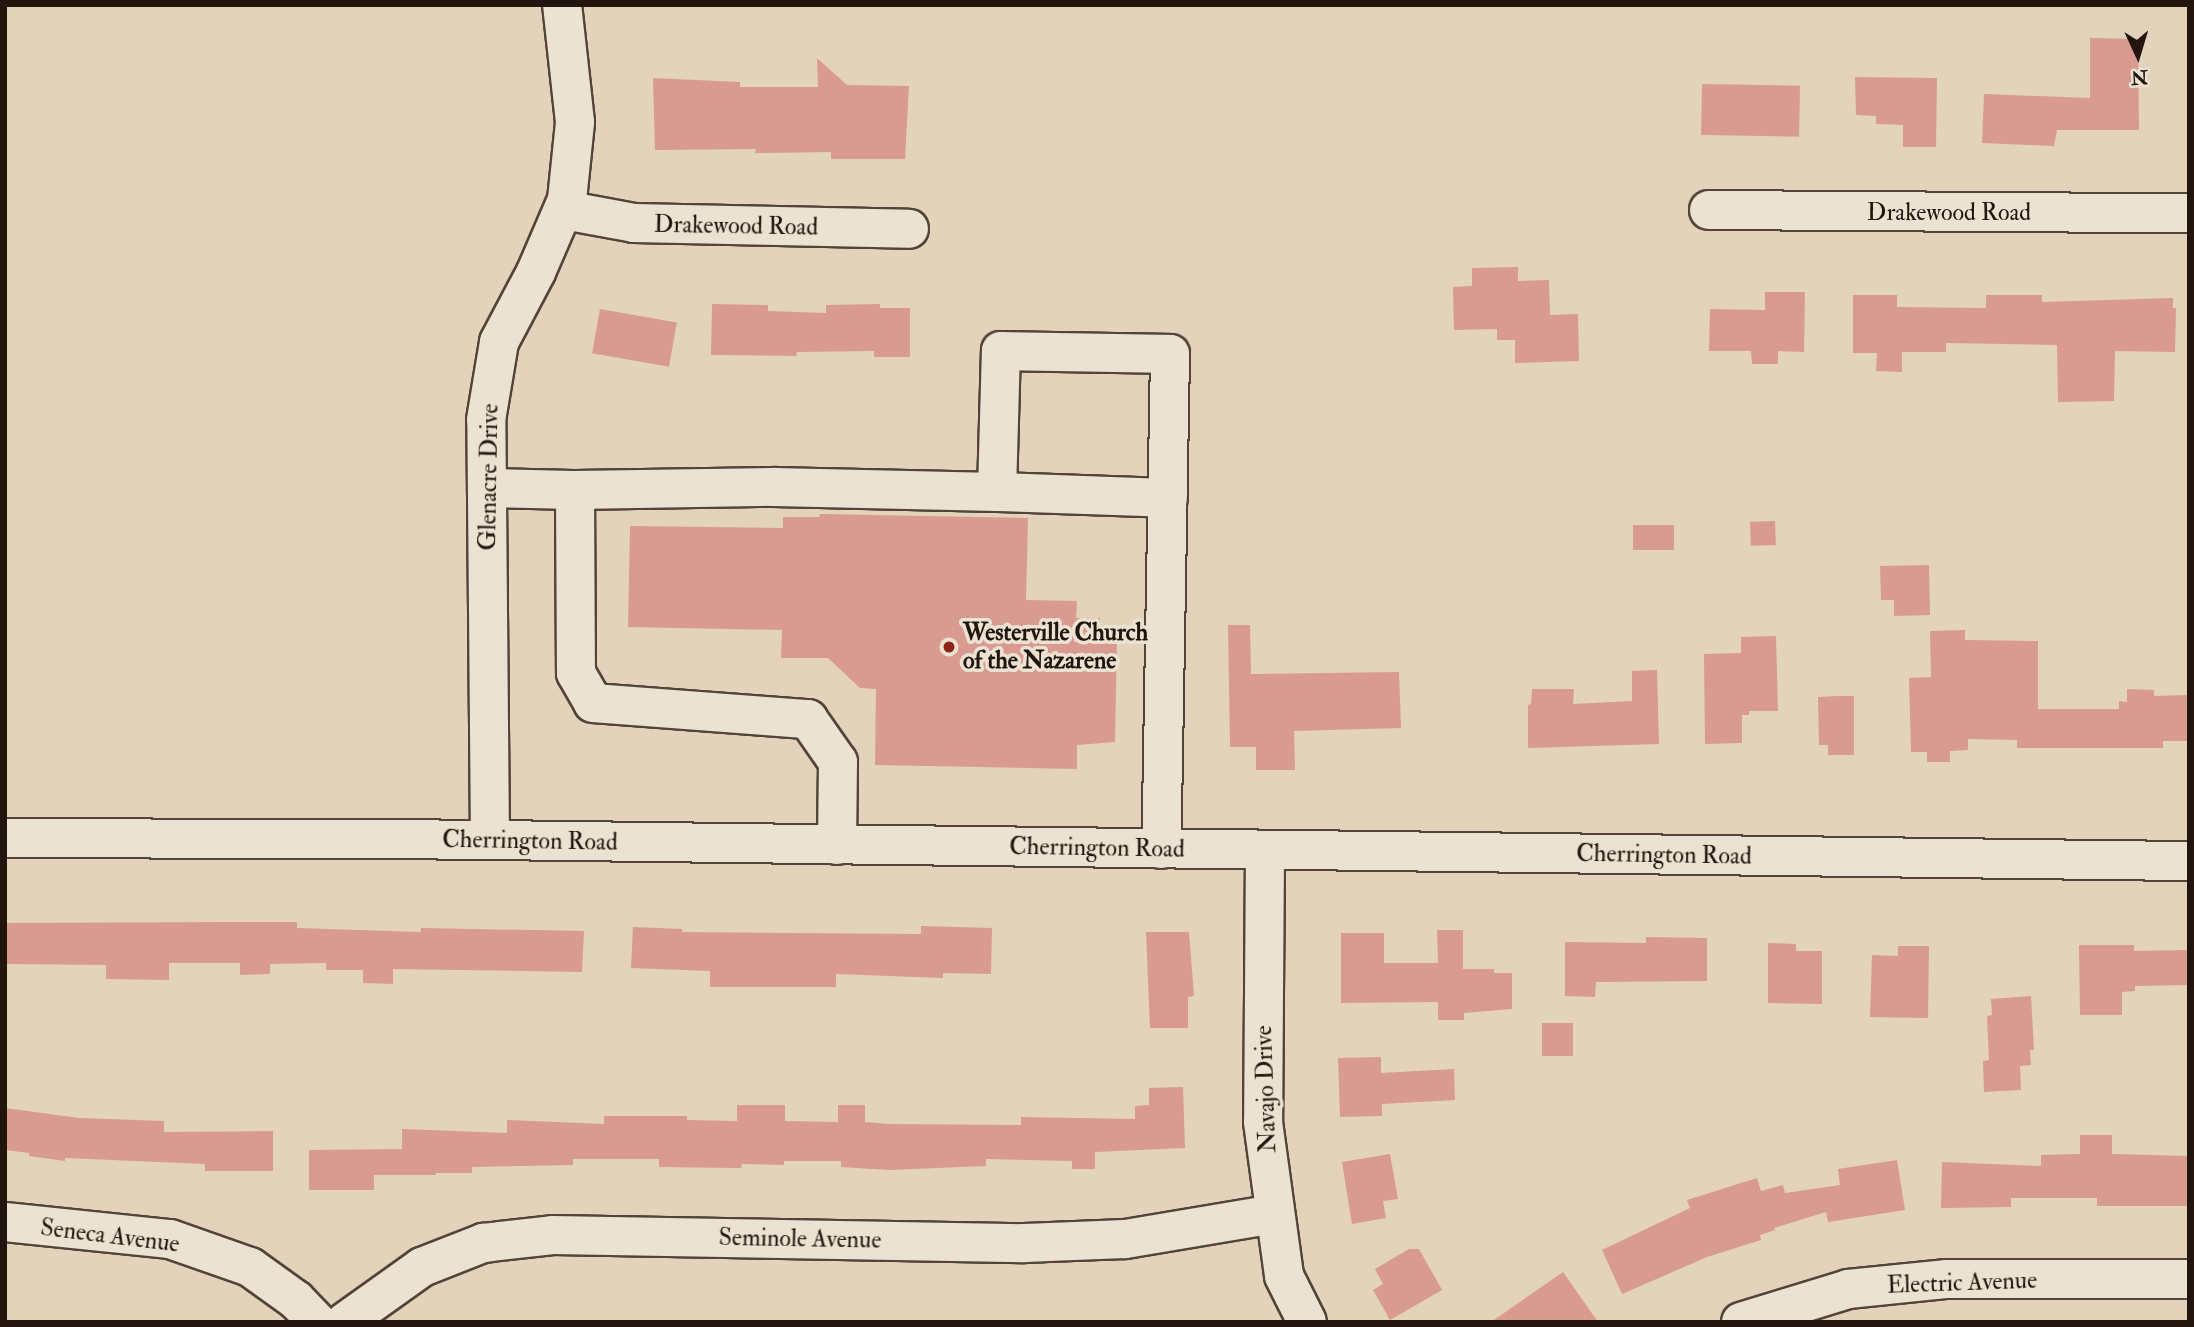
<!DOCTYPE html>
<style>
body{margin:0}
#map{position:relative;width:2194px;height:1327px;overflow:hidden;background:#e2d3ba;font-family:"IM FELL Double Pica",serif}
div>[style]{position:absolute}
.building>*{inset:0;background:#d99a8f;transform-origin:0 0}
.roads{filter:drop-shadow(2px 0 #524438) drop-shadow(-2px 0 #524438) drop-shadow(0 2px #524438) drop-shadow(0 -2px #524438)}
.minor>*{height:38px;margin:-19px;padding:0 19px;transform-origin:19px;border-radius:19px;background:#ece2d2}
.dots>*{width:19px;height:19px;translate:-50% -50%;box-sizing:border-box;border:4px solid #ece2d2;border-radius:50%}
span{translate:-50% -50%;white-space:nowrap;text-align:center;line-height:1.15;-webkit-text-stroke:7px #ece2d2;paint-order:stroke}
.street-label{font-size:24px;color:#22150d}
.poi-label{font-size:24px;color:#22150d;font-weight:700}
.left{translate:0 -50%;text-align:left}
.frame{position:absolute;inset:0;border:7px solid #22150d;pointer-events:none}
.north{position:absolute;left:2103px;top:21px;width:70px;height:70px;-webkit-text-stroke:5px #ece2d2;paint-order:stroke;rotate:176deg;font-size:19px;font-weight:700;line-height:28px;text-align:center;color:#22150d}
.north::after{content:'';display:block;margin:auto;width:24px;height:32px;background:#22150d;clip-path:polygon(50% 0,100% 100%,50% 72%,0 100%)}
</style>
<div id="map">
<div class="building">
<div style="clip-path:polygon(2090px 38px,2138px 39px,2139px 130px,2057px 130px,2054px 146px,1982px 143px,1984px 94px,2090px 98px)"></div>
<div style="clip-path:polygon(817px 58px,847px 85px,909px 86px,905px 159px,831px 159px,831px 152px,755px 153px,756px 149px,655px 150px,653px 78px,740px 82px,740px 87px,818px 87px)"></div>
<div style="clip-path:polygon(1855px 77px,1937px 78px,1936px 147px,1903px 147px,1903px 125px,1876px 124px,1876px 116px,1856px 115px)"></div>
<div style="left:1702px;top:84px;width:98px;height:51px;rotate:1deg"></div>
<div style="clip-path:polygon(1518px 267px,1518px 281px,1549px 280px,1550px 315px,1578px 314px,1579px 361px,1515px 363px,1515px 340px,1497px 340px,1497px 329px,1454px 330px,1453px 287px,1472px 286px,1472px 268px)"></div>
<div style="clip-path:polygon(1765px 292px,1805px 292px,1804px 352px,1778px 351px,1778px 364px,1752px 364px,1751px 351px,1709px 351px,1710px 309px,1765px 310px)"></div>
<div style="clip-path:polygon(1853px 295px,1897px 295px,1897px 307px,1986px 308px,1986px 295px,2042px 295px,2042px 302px,2173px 298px,2173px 308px,2176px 308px,2175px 352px,2115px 351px,2114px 401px,2058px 402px,2057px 345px,1946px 343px,1946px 352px,1902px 352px,1902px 372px,1876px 371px,1877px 353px,1853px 353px)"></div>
<div style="clip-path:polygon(712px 304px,768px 305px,768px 311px,826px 313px,826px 305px,880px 304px,880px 308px,910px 308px,910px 357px,874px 357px,874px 351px,797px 352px,796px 356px,711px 355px)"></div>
<div style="left:600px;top:309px;width:78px;height:45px;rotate:10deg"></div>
<div style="clip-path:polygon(820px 514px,1028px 518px,1026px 600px,1077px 601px,1076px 618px,1100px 618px,1100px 636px,1117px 637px,1115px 742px,1077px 745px,1077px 769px,875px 765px,876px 689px,860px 688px,828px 658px,781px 658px,782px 630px,628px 627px,630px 526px,783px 528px,783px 517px,819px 517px)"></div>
<div style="left:1775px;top:521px;width:24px;height:25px;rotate:88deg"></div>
<div style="left:1633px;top:525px;width:41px;height:25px"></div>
<div style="clip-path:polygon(1929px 565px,1930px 615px,1894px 616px,1894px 600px,1881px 600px,1880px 566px)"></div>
<div style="clip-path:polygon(1228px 625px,1250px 625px,1251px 674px,1399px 672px,1401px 728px,1294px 731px,1295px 770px,1256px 770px,1256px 747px,1230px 747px)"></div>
<div style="clip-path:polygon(1965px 630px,1965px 640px,2038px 641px,2038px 709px,2119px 709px,2119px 701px,2127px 702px,2127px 689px,2154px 690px,2154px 696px,2189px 695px,2189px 741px,2163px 741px,2163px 748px,2017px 748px,2017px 740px,1968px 739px,1968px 750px,1950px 751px,1950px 762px,1927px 762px,1927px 752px,1911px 752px,1909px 678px,1931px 677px,1930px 631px)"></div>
<div style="clip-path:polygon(1776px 636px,1778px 711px,1749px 711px,1749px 715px,1742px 715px,1742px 743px,1705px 744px,1704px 654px,1741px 653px,1741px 637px)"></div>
<div style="clip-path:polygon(1657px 670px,1659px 744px,1528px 748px,1528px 705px,1531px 704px,1532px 689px,1574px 689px,1573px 704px,1632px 701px,1632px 671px)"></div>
<div style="clip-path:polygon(1838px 696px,1854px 696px,1854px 755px,1828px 755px,1828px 745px,1819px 745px,1818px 697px)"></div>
<div style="clip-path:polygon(239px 922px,297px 922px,297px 928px,421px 932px,421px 928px,584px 931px,582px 972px,393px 969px,393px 984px,363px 983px,363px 970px,326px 970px,326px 963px,270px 964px,270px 974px,240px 975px,240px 963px,169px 963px,169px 980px,106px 979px,106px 965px,5px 964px,5px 923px)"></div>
<div style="clip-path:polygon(921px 926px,992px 928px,991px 974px,943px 973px,943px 978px,836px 974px,836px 987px,710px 987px,710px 971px,631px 968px,633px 927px,682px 929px,682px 932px,921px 934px)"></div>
<div style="clip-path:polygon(1437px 930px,1463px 930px,1463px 969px,1494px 969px,1494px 973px,1512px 973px,1512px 1009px,1464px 1013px,1464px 1020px,1438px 1020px,1438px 1002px,1341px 1003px,1341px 933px,1384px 933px,1384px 963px,1438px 963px)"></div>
<div style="clip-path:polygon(1146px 932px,1189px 932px,1194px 996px,1188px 997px,1188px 1028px,1150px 1028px)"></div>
<div style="clip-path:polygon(1646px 937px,1707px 938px,1707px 981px,1596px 982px,1595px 997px,1565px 996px,1565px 942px,1646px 943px)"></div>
<div style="clip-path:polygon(1768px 943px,1796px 944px,1796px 951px,1822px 951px,1822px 1004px,1768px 1003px)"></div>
<div style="clip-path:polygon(2079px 945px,2134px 945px,2134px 951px,2189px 950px,2189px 985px,2135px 986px,2135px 991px,2122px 992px,2122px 1015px,2080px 1015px)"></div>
<div style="clip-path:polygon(1898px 946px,1929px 946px,1928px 1018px,1870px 1017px,1872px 955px,1898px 956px)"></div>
<div style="clip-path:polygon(2031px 996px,2034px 1050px,2030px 1050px,2031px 1065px,2020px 1066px,2021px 1090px,1984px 1092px,1983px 1061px,1989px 1060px,1987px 1016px,1992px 1015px,1991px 999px)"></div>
<div style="left:1542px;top:1023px;width:31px;height:33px"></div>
<div style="clip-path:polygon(1381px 1057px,1381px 1073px,1454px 1069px,1455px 1100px,1382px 1104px,1382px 1116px,1340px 1117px,1338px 1058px)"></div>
<div style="clip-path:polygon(1183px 1087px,1185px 1148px,1095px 1152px,1095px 1169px,1072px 1169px,1072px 1161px,986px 1159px,986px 1166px,889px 1170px,841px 1167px,841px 1161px,784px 1161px,784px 1165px,742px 1164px,741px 1168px,736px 1168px,659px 1167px,659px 1159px,573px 1159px,573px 1165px,472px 1167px,472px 1173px,435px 1173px,436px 1175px,374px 1175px,374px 1190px,309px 1190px,309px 1150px,402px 1149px,402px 1129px,507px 1133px,507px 1120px,604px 1124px,604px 1116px,687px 1116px,687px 1120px,737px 1121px,737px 1105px,785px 1105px,785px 1121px,838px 1122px,838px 1105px,865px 1105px,865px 1122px,889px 1124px,1021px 1125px,1021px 1117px,1135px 1119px,1135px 1106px,1149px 1105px,1149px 1088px)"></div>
<div style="clip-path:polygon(5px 1108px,79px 1118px,164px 1121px,164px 1132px,273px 1131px,273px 1171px,205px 1171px,205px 1164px,65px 1158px,65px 1161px,29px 1156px,29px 1153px,5px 1150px)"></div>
<div style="clip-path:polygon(2080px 1135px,2112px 1135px,2112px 1154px,2189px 1156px,2189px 1206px,2097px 1206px,2097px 1198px,2011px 1198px,2011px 1207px,1941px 1208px,1942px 1162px,2041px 1166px,2041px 1155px,2080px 1154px)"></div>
<div style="clip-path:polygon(1390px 1154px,1398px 1199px,1383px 1201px,1386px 1218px,1352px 1224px,1342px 1162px)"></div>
<div style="clip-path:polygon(1897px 1160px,1905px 1210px,1828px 1222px,1826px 1212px,1774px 1228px,1775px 1230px,1760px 1235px,1761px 1240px,1707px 1257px,1622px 1294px,1602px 1250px,1690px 1208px,1687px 1200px,1757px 1178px,1761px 1191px,1783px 1185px,1785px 1193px,1840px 1185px,1838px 1169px)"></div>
<div style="clip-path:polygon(1409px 1249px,1419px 1249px,1442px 1290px,1390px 1320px,1373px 1290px,1383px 1284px,1375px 1269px)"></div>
<div style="clip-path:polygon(1563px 1272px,1598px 1322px,1491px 1322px)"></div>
</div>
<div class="roads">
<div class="minor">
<div style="left:564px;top:210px;width:71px;rotate:10.5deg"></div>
<div style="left:634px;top:223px;width:275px;rotate:1.2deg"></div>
<div style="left:1709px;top:210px;width:480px;rotate:0.4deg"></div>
<div style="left:487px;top:488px;width:88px;rotate:1.3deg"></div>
<div style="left:575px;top:490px;width:183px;rotate:89.7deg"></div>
<div style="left:576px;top:673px;width:34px;rotate:60deg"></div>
<div style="left:593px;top:703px;width:216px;rotate:4.3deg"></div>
<div style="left:808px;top:719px;width:52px;rotate:55.1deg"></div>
<div style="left:838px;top:762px;width:83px;rotate:90.7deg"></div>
<div style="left:575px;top:490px;width:199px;rotate:-0.9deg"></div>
<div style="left:774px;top:487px;width:223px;rotate:1.3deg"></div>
<div style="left:997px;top:492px;width:141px;rotate:-88.4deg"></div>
<div style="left:1001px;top:351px;width:169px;rotate:1deg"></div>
<div style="left:1170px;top:354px;width:495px;rotate:91deg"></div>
<div style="left:997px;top:492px;width:171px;rotate:2deg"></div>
<div style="left:5px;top:838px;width:485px;rotate:0.2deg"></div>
<div style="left:490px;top:840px;width:1699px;rotate:0.71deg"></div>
<div style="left:490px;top:840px;width:420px;rotate:-90.5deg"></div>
<div style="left:486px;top:420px;width:79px;rotate:-80.5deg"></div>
<div style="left:499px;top:342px;width:79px;rotate:-62.1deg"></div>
<div style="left:536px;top:272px;width:78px;rotate:-66.7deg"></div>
<div style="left:567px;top:200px;width:78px;rotate:-84.1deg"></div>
<div style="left:575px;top:122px;width:118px;rotate:-96.3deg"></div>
<div style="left:1265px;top:851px;width:271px;rotate:90.4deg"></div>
<div style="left:1263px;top:1122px;width:155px;rotate:82.2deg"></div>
<div style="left:1284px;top:1276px;width:51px;rotate:63.4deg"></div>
<div style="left:5px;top:1222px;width:166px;rotate:5.9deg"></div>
<div style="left:170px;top:1239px;width:85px;rotate:19.3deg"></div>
<div style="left:250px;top:1267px;width:57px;rotate:35.7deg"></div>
<div style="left:296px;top:1300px;width:30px;rotate:46deg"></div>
<div style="left:345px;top:1322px;width:95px;rotate:-35.5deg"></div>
<div style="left:422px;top:1267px;width:66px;rotate:-21.5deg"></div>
<div style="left:483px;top:1243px;width:70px;rotate:-6.5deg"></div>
<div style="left:553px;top:1235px;width:471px;rotate:1deg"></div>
<div style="left:1024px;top:1243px;width:101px;rotate:-2.3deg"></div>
<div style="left:1125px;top:1239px;width:152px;rotate:-9.5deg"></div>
<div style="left:1741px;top:1322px;width:112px;rotate:-17.1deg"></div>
<div style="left:1848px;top:1289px;width:100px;rotate:-5.8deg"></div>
<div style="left:1947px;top:1279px;width:242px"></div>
</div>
</div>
<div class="dots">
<div style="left:949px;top:647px;background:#8f2418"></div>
</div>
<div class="street-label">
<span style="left:1949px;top:213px">Drakewood Road</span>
<span style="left:736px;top:226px;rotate:1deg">Drakewood Road</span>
<span style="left:489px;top:477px;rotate:-89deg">Glenacre Drive</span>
<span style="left:530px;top:841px;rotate:1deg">Cherrington Road</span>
<span style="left:1097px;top:848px;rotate:1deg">Cherrington Road</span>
<span style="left:1664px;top:855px;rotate:1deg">Cherrington Road</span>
<span style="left:1266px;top:1089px;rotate:-92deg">Navajo Drive</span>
<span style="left:110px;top:1236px;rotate:7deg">Seneca Avenue</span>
<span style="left:800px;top:1239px;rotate:1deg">Seminole Avenue</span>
<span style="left:1962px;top:1283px;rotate:-2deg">Electric Avenue</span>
</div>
<div class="poi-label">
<span class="left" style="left:963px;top:647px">Westerville Church<br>of the Nazarene</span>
</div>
<div class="frame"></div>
<div class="north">N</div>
</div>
